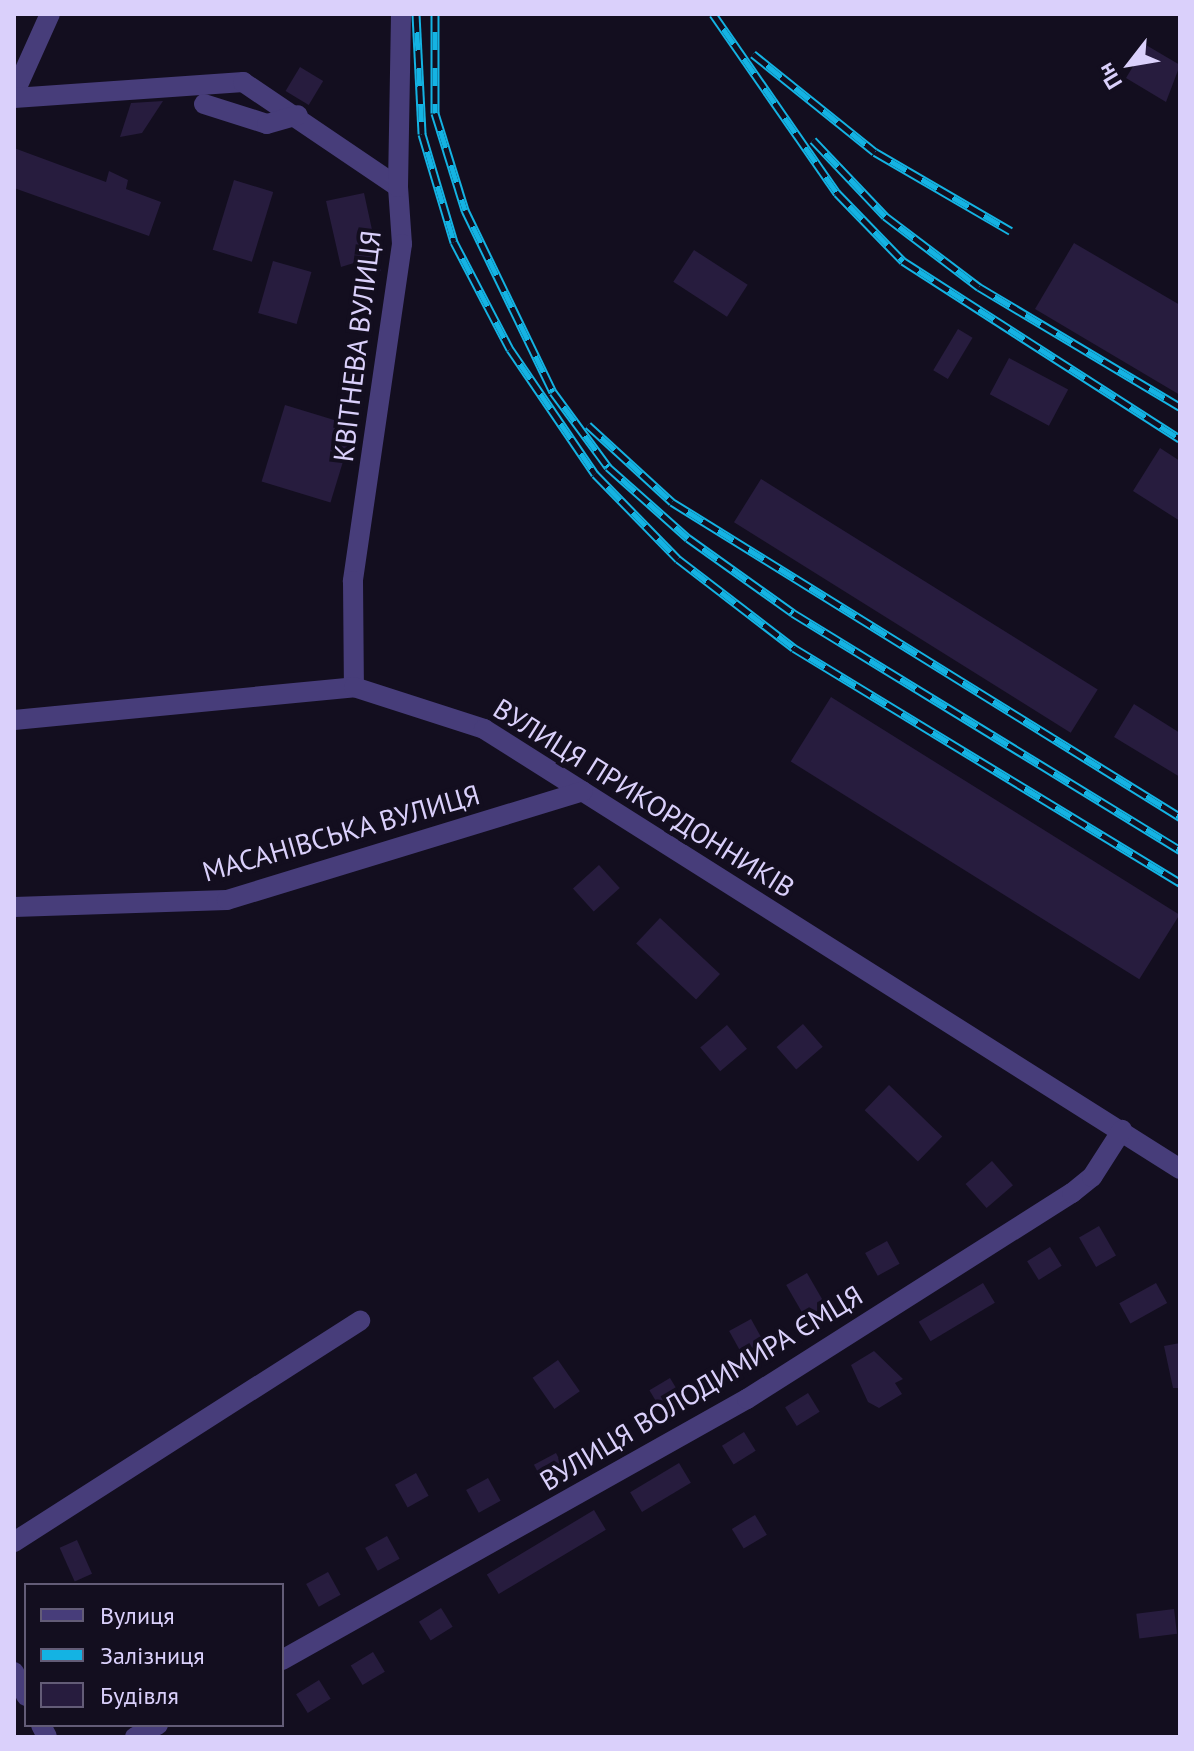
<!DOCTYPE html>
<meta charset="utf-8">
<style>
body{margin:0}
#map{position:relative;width:1194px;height:1751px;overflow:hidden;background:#130e1f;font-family:"PT Sans",sans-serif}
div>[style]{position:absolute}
.building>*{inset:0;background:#271c3e;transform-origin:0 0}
.minor>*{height:20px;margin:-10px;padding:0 10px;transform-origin:10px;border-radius:10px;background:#473d7a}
.rail>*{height:9px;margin-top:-4.5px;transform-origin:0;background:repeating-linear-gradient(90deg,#130e1f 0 18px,#14b3e3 0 36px);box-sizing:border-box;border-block:2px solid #14b3e3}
span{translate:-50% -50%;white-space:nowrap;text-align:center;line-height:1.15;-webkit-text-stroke:8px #130e1f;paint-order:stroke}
.street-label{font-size:28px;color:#dad0fb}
.frame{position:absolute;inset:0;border:16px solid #dad0fb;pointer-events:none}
.legend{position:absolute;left:24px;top:1583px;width:260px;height:144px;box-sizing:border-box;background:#130e1f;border:2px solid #635c77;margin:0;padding:10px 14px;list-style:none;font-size:24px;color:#dad0fb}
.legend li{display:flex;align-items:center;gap:16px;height:40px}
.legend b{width:40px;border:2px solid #635c77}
.north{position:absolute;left:1090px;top:24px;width:80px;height:80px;-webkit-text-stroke:6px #130e1f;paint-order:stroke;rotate:239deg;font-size:22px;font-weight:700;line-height:32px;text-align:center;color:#dad0fb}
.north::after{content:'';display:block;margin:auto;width:28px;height:36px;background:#dad0fb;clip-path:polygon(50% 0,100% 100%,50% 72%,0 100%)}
</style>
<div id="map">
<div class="building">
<div style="clip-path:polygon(1146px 45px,1180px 65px,1166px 102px,1126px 78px)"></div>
<div style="left:300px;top:67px;width:27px;height:28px;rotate:31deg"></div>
<div style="clip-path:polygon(163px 101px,142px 133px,120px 137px,131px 103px)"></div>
<div style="clip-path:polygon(14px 148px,106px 182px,109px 171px,128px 180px,126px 189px,161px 202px,149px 236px,14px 188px)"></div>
<div style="left:234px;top:180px;width:41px;height:73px;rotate:17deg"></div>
<div style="clip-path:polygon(364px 193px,381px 271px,361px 275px,357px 262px,341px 267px,326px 201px)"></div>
<div style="clip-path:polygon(1074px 243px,1180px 305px,1180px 395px,1035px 309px)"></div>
<div style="left:694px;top:250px;width:64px;height:38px;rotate:33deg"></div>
<div style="left:273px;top:261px;width:40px;height:54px;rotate:16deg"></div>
<div style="left:958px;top:329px;width:17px;height:48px;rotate:31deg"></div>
<div style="left:1009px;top:358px;width:67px;height:41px;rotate:28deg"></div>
<div style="left:285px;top:405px;width:72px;height:80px;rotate:17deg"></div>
<div style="clip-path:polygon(1160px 448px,1180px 461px,1180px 521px,1133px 491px)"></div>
<div style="left:761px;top:479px;width:397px;height:51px;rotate:32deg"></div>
<div style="left:831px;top:697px;width:411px;height:76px;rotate:32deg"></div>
<div style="clip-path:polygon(1134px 704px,1180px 733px,1180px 777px,1114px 737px)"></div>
<div style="left:599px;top:865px;width:31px;height:35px;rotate:48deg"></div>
<div style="left:660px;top:918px;width:82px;height:35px;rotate:43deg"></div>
<div style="left:803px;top:1024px;width:30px;height:35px;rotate:49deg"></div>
<div style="left:727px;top:1025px;width:31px;height:35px;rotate:50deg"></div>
<div style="left:889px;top:1085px;width:74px;height:35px;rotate:44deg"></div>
<div style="left:992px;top:1161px;width:32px;height:35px;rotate:49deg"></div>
<div style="left:1099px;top:1226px;width:34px;height:23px;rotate:60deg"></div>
<div style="left:887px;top:1241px;width:26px;height:25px;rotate:61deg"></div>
<div style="left:1050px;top:1247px;width:22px;height:27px;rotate:58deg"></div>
<div style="left:807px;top:1273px;width:39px;height:24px;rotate:60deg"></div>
<div style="left:983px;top:1283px;width:23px;height:75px;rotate:59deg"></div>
<div style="left:1156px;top:1283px;width:23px;height:42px;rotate:61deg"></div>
<div style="left:751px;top:1319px;width:26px;height:25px;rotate:61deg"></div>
<div style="clip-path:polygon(1180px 1343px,1180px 1388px,1173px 1388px,1164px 1346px)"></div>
<div style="clip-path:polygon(874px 1351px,903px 1379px,895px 1383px,902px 1394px,879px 1408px,868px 1402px,851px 1365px)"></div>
<div style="left:558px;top:1360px;width:38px;height:31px;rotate:55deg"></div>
<div style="left:670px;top:1378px;width:26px;height:24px;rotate:59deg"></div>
<div style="left:808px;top:1393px;width:22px;height:27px;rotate:58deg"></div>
<div style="left:744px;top:1432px;width:22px;height:26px;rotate:58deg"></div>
<div style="left:556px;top:1453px;width:26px;height:25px;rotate:62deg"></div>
<div style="left:679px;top:1463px;width:23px;height:57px;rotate:59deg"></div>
<div style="left:416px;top:1473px;width:26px;height:24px;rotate:61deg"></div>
<div style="left:488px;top:1478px;width:26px;height:25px;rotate:61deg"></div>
<div style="left:594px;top:1510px;width:23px;height:125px;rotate:59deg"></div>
<div style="left:755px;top:1515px;width:23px;height:27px;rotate:59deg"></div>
<div style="left:387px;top:1536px;width:26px;height:25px;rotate:61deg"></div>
<div style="left:77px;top:1540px;width:37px;height:19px;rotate:66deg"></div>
<div style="left:328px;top:1572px;width:26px;height:25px;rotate:61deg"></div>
<div style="left:441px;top:1608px;width:22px;height:26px;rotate:58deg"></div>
<div style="left:1174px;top:1609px;width:25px;height:38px;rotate:83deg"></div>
<div style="left:373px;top:1652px;width:23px;height:26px;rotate:59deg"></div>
<div style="left:319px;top:1680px;width:22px;height:27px;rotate:58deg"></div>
</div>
<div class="minor">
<div style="left:14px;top:94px;width:88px;rotate:-65.8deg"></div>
<div style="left:14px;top:98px;width:230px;rotate:-4deg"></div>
<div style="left:243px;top:82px;width:187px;rotate:34.1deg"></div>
<div style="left:398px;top:187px;width:57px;rotate:86deg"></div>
<div style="left:402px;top:244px;width:341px;rotate:98.3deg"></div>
<div style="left:353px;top:581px;width:106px;rotate:89.5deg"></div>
<div style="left:204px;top:104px;width:66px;rotate:17.6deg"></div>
<div style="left:267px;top:124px;width:32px;rotate:-16deg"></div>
<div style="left:398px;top:187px;width:173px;rotate:-89deg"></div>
<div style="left:14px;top:720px;width:342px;rotate:-5.5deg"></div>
<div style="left:354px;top:687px;width:137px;rotate:17.9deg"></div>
<div style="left:484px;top:729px;width:823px;rotate:32.3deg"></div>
<div style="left:14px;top:907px;width:213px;rotate:-1.9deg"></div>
<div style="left:227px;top:900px;width:372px;rotate:-17deg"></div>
<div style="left:14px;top:1542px;width:411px;rotate:-32.6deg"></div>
<div style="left:282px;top:1660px;width:533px;rotate:-29.31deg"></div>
<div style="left:747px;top:1399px;width:385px;rotate:-32.4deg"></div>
<div style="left:1072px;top:1193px;width:26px;rotate:-39deg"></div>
<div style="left:1092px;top:1177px;width:56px;rotate:-57.4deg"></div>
<div style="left:14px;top:1672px;width:27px;rotate:63deg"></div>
<div style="left:41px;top:1725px;width:13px;rotate:63deg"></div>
<div style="left:135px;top:1737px;width:26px;rotate:-28deg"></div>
</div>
<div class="rail">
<div style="left:416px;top:14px;width:120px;rotate:87.1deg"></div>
<div style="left:422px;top:134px;width:113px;rotate:73.5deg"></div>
<div style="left:454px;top:242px;width:121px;rotate:62.4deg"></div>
<div style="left:510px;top:349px;width:151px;rotate:55.8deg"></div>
<div style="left:595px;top:474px;width:119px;rotate:45.7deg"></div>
<div style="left:678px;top:559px;width:146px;rotate:37.5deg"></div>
<div style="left:794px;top:648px;width:452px;rotate:31.3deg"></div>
<div style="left:435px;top:14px;width:99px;rotate:90deg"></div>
<div style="left:435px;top:113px;width:102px;rotate:72.8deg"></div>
<div style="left:465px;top:210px;width:202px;rotate:64.2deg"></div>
<div style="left:553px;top:392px;width:93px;rotate:53.7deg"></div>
<div style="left:608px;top:467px;width:107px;rotate:41.6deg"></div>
<div style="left:688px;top:538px;width:129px;rotate:35.5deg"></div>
<div style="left:793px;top:613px;width:454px;rotate:31.5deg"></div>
<div style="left:713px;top:14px;width:218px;rotate:55.3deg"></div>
<div style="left:837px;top:193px;width:95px;rotate:45.9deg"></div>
<div style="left:903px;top:261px;width:329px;rotate:32.7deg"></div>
<div style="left:753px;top:54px;width:156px;rotate:38.8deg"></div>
<div style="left:875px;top:152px;width:157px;rotate:30.2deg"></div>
<div style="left:813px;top:140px;width:105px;rotate:46.5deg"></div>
<div style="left:885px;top:216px;width:118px;rotate:37.1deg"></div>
<div style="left:979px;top:287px;width:234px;rotate:30.8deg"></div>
<div style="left:588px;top:425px;width:114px;rotate:42.5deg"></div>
<div style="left:672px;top:502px;width:598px;rotate:31.8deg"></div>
</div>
<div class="street-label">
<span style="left:357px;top:346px;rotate:-83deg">КВІТНЕВА ВУЛИЦЯ</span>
<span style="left:644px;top:798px;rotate:32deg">ВУЛИЦЯ ПРИКОРДОННИКІВ</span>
<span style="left:341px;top:833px;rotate:-16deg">МАСАНІВСЬКА ВУЛИЦЯ</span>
<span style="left:701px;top:1388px;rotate:-31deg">ВУЛИЦЯ ВОЛОДИМИРА ЄМЦЯ</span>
</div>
<div class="frame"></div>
<ul class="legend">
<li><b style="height:10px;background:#473d7a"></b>Вулиця</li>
<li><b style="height:10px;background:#14b3e3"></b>Залізниця</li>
<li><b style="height:22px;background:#271c3e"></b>Будівля</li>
</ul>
<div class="north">Пн</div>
</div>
